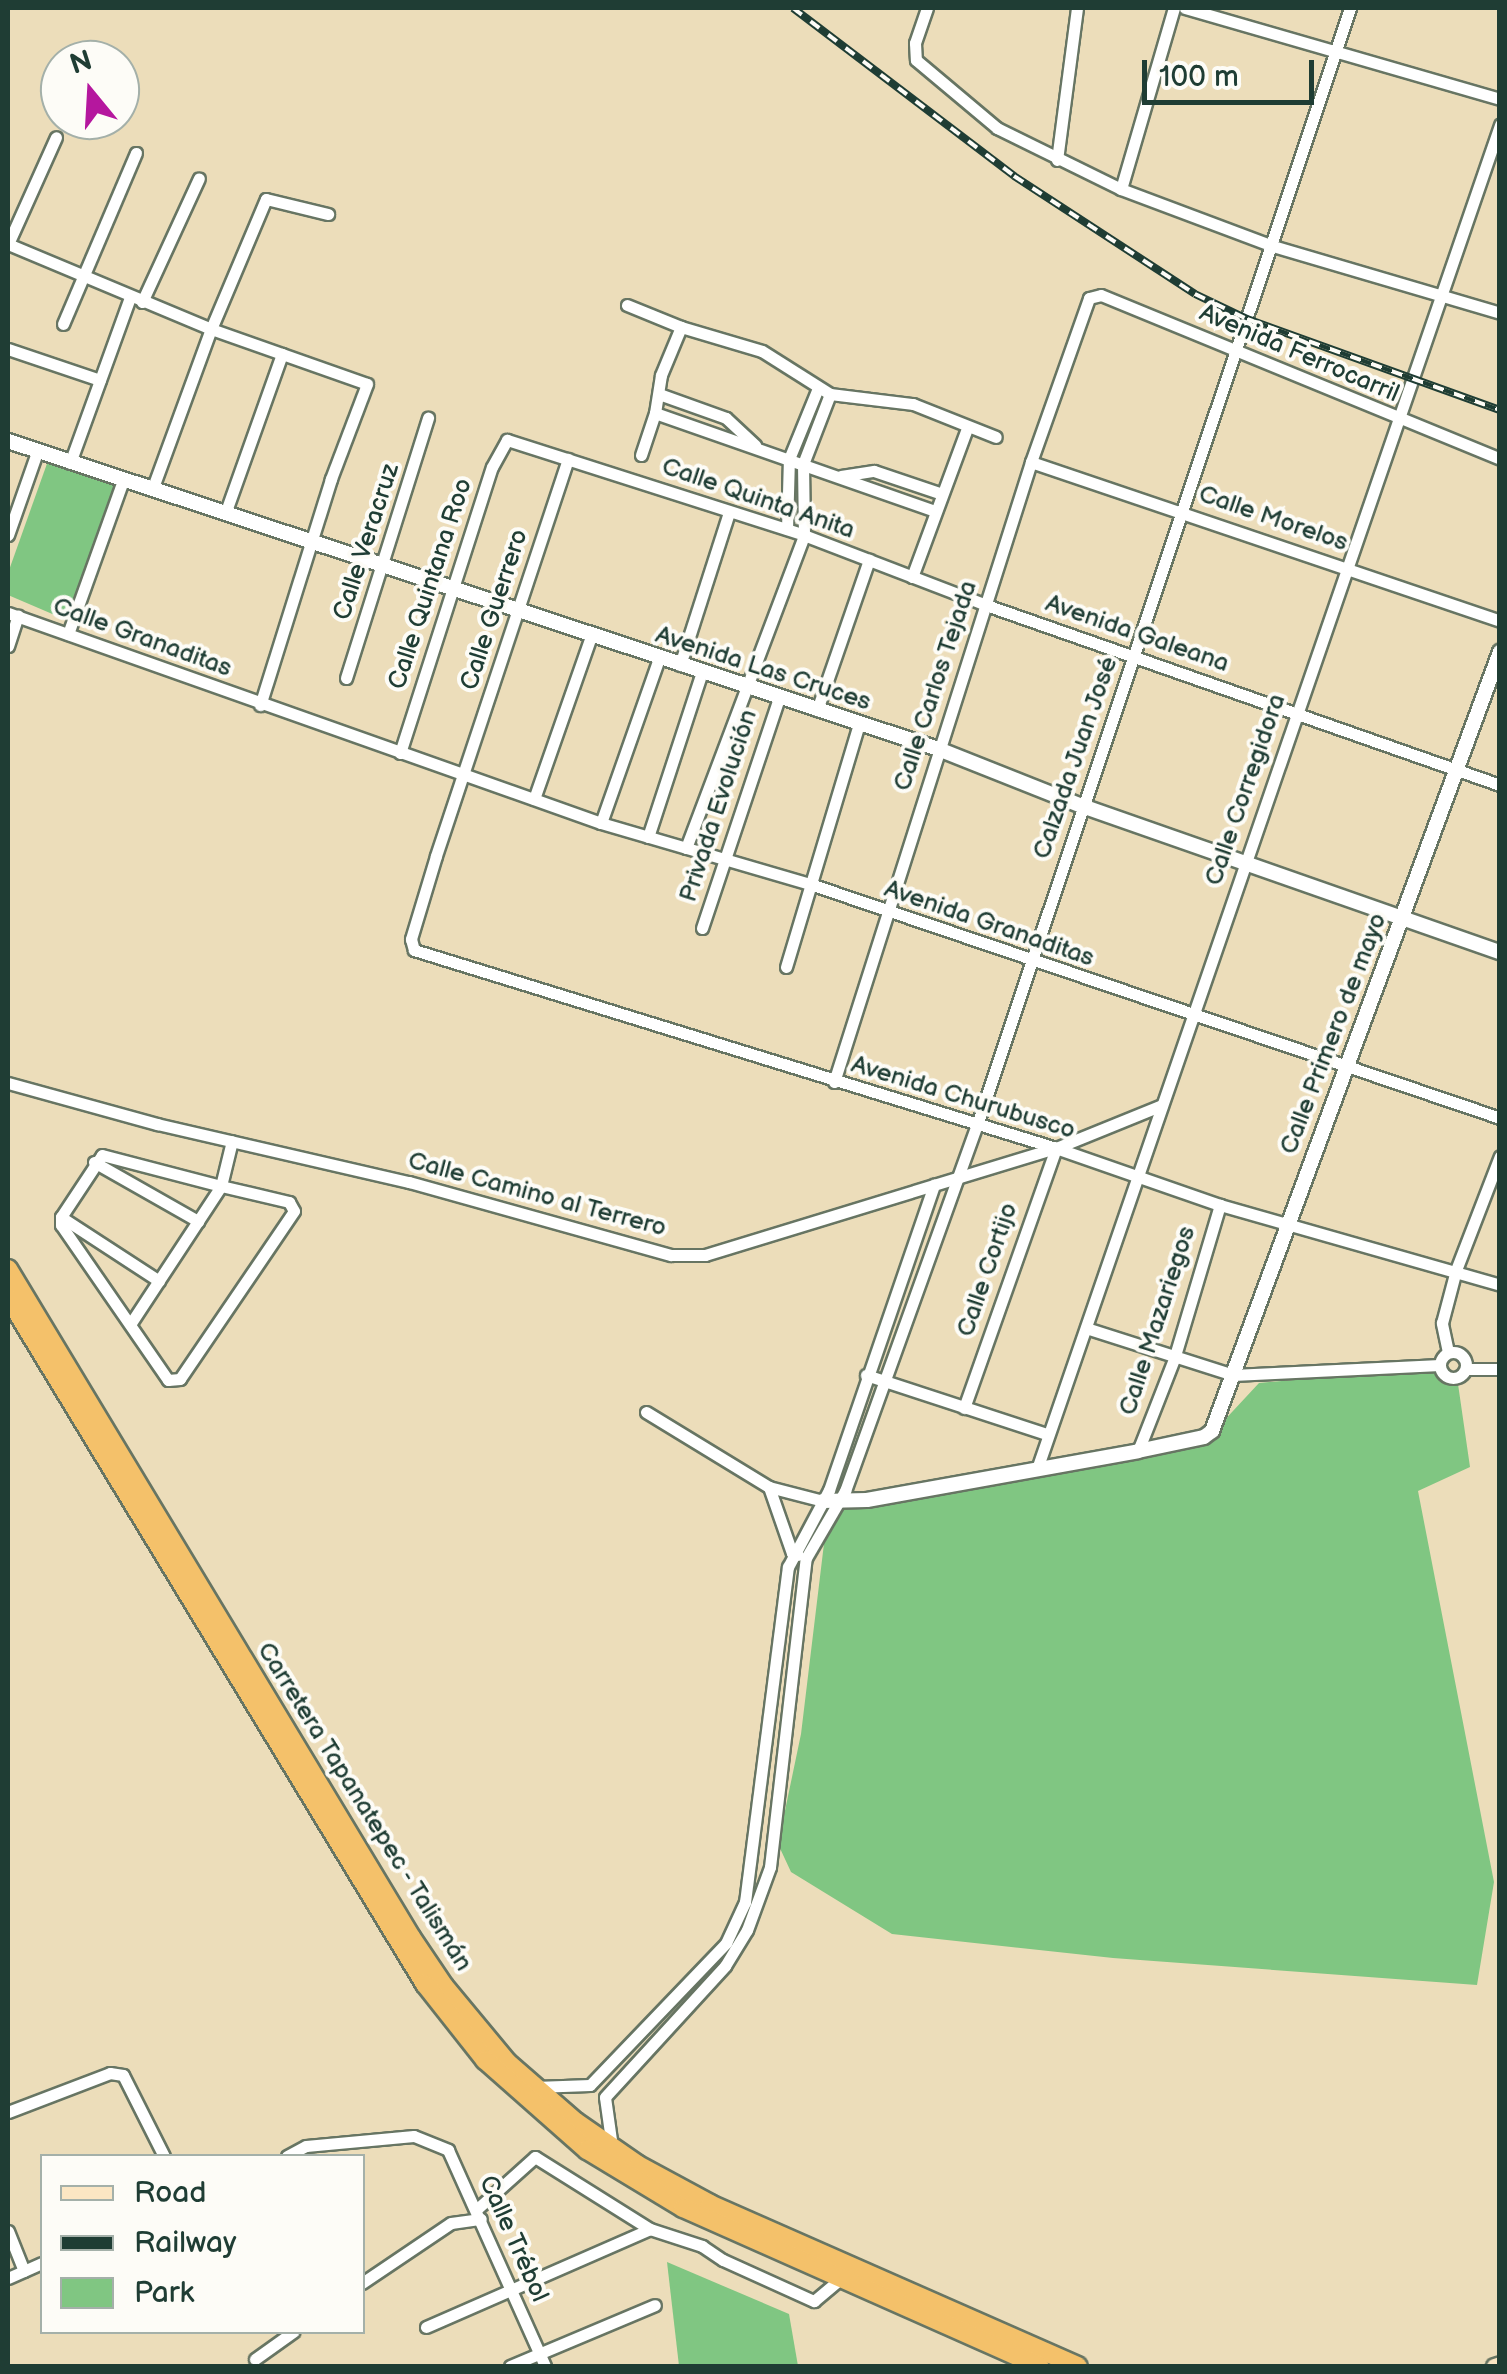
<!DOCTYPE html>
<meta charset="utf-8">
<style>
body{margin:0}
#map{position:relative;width:1507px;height:2374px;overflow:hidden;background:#ecddba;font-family:"Balsamiq Sans",sans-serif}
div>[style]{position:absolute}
.green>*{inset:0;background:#80c682}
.roads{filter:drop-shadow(2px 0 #677563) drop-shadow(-2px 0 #677563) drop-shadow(0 2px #677563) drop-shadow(0 -2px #677563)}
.minor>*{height:11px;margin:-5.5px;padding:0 5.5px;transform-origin:5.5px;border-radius:5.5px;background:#fff}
.minor>.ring{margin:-5.5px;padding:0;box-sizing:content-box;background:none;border:11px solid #fff;border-radius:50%}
.tertiary>*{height:14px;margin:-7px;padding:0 7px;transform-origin:7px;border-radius:7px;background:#fff}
.secondary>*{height:15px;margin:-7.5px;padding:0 7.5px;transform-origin:7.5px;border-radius:7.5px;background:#fbe6c3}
.trunk>*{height:18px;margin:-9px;padding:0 9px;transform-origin:9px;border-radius:9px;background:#f4c16a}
.rail>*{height:8px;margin-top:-4px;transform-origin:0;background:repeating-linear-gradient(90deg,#fdfcf7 0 11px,#1f3d34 0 22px);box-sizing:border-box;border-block:2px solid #1f3d34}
span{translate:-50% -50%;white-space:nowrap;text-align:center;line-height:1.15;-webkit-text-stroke:8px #fdfcf7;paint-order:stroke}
.street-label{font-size:25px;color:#1f3d34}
.frame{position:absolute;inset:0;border:10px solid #1f3d34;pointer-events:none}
.legend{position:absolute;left:40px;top:2154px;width:325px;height:180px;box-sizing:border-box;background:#fdfcf7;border:2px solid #a4b0a9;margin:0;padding:12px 18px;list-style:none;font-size:30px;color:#1f3d34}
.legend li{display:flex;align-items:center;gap:20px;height:50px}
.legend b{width:50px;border:2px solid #a4b0a9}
.north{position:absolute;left:40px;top:40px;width:100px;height:100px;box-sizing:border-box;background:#fdfcf7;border:2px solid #a4b0a9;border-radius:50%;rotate:342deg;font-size:28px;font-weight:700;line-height:40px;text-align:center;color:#1f3d34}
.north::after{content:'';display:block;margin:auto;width:35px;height:45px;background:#b5179e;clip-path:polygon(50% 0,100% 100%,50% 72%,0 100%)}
.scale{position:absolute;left:1142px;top:60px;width:172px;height:45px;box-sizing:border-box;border:5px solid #1f3d34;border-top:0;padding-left:12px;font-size:30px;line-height:35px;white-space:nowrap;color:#1f3d34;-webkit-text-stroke:8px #fdfcf7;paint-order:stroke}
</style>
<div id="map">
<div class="green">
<div style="clip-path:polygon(49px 458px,120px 485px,71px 622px,8px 595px,8px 573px)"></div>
<div style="clip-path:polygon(1432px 1368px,1458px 1384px,1470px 1467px,1418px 1491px,1494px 1882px,1477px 1985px,1113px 1958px,892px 1934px,791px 1872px,778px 1844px,801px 1734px,826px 1527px,855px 1494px,1161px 1445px,1219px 1426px,1259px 1383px)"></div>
<div style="clip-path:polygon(667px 2262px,789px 2314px,798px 2366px,679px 2366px)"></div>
</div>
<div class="roads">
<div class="minor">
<div style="left:927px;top:8px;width:37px;rotate:109deg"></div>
<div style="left:915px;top:43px;width:17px;rotate:87deg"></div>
<div style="left:916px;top:60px;width:106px;rotate:40deg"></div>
<div style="left:997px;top:128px;width:138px;rotate:26.2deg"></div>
<div style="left:1121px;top:189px;width:162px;rotate:20.6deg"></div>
<div style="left:1273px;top:246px;width:237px;rotate:16.4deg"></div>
<div style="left:1185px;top:8px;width:328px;rotate:16.1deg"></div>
<div style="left:1057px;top:160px;width:153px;rotate:-82.5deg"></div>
<div style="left:1121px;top:189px;width:189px;rotate:-73.7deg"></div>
<div style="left:8px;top:244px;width:220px;rotate:22.7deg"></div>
<div style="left:211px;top:329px;width:165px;rotate:19.4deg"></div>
<div style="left:367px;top:384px;width:102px;rotate:110.8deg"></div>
<div style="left:331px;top:479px;width:237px;rotate:107.4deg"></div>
<div style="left:8px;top:244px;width:117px;rotate:-65.8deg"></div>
<div style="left:142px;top:302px;width:136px;rotate:-65.3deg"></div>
<div style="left:627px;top:305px;width:58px;rotate:22.2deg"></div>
<div style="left:681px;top:327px;width:84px;rotate:16.5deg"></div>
<div style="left:762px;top:351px;width:80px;rotate:32.3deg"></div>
<div style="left:830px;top:394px;width:84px;rotate:6.9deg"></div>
<div style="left:913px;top:404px;width:89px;rotate:21.7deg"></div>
<div style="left:63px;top:324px;width:186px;rotate:-66.9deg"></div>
<div style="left:8px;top:349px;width:97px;rotate:18.6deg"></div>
<div style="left:659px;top:394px;width:71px;rotate:19.7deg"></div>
<div style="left:726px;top:418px;width:40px;rotate:43deg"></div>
<div style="left:655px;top:413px;width:297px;rotate:19.3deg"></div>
<div style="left:641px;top:455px;width:44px;rotate:-71.6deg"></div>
<div style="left:655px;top:413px;width:38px;rotate:-81deg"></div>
<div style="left:661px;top:375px;width:52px;rotate:-67.4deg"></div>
<div style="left:568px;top:459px;width:418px;rotate:108.4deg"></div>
<div style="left:436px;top:856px;width:87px;rotate:106.8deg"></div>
<div style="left:411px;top:939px;width:11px;rotate:75deg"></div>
<div style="left:414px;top:950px;width:672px;rotate:17.14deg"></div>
<div style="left:1056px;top:1148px;width:174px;rotate:19.2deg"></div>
<div style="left:1220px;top:1205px;width:291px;rotate:15.9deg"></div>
<div style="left:1031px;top:462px;width:495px;rotate:18.7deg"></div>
<div style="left:70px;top:463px;width:177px;rotate:-70.1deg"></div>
<div style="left:841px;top:476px;width:33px;rotate:-9deg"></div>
<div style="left:874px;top:471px;width:72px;rotate:18.7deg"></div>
<div style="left:152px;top:490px;width:171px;rotate:-69.9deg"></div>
<div style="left:211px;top:329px;width:141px;rotate:-67.1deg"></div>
<div style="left:266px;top:199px;width:64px;rotate:13.6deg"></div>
<div style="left:225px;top:514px;width:170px;rotate:-70.4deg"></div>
<div style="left:787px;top:529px;width:70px;rotate:-88.4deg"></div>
<div style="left:789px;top:459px;width:77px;rotate:-67.8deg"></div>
<div style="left:8px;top:535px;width:88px;rotate:-70.7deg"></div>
<div style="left:912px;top:577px;width:159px;rotate:-69.7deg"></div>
<div style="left:8px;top:613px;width:629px;rotate:19.5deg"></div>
<div style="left:601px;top:823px;width:221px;rotate:16.3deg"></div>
<div style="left:813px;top:885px;width:725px;rotate:18.73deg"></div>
<div style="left:68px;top:634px;width:164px;rotate:-70.3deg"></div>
<div style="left:8px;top:646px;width:32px;rotate:-72deg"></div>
<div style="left:680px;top:665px;width:161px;rotate:-72.2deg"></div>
<div style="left:346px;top:678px;width:273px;rotate:-72.5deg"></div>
<div style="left:817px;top:710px;width:159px;rotate:-70.9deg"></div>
<div style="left:400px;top:753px;width:300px;rotate:-72.2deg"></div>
<div style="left:492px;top:467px;width:31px;rotate:-61deg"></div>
<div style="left:507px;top:440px;width:312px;rotate:17.7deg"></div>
<div style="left:804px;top:535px;width:195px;rotate:21deg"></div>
<div style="left:986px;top:605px;width:545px;rotate:19.3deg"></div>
<div style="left:534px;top:799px;width:173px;rotate:-70.7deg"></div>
<div style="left:601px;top:823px;width:175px;rotate:-70.6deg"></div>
<div style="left:648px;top:837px;width:174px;rotate:-71.9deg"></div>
<div style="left:686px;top:848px;width:335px;rotate:-69.3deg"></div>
<div style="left:804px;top:535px;width:71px;rotate:-90.8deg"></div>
<div style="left:803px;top:464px;width:75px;rotate:-68.9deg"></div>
<div style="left:702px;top:928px;width:243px;rotate:-71.5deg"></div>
<div style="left:786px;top:967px;width:254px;rotate:-73.3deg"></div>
<div style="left:834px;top:1082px;width:651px;rotate:-72.37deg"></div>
<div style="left:1031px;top:462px;width:174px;rotate:-70.5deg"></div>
<div style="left:1089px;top:298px;width:12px;rotate:-14deg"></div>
<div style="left:1101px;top:295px;width:431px;rotate:22.3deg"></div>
<div style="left:8px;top:1083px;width:155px;rotate:15.4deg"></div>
<div style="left:157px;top:1124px;width:259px;rotate:13deg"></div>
<div style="left:409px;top:1182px;width:272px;rotate:15.6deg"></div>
<div style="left:671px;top:1255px;width:34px"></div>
<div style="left:705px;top:1255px;width:367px;rotate:-17deg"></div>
<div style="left:1056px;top:1148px;width:114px;rotate:-22.1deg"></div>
<div style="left:94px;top:1162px;width:120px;rotate:29.6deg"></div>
<div style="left:61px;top:1217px;width:117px;rotate:33.1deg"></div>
<div style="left:131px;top:1323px;width:164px;rotate:-56.7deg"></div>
<div style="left:221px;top:1186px;width:70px;rotate:13.2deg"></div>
<div style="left:289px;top:1202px;width:10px;rotate:61deg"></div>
<div style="left:294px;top:1211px;width:203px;rotate:124.2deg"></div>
<div style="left:180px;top:1379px;width:12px;rotate:175deg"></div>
<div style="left:168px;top:1380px;width:188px;rotate:-124.6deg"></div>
<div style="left:61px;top:1225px;width:8px;rotate:-90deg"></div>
<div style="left:61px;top:1217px;width:74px;rotate:-56.5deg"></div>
<div style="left:102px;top:1155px;width:123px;rotate:14.6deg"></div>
<div style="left:221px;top:1186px;width:46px;rotate:-76.3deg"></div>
<div style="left:1086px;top:1328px;width:154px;rotate:17.7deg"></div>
<div style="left:1233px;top:1375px;width:207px;rotate:-2.8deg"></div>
<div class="ring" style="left:1440px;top:1352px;width:15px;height:15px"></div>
<div style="left:1448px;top:1352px;width:30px;rotate:-102deg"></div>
<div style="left:1442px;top:1323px;width:55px;rotate:-75.2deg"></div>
<div style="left:1456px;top:1270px;width:122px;rotate:-68.9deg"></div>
<div style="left:1466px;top:1369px;width:34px"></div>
<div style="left:866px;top:1375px;width:190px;rotate:18.1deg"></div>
<div style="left:964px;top:1408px;width:276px;rotate:-70.5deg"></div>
<div style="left:646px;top:1412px;width:144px;rotate:31.4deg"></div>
<div style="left:769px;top:1487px;width:70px;rotate:70.8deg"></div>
<div style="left:792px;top:1553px;width:6px;rotate:18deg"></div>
<div style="left:1138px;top:1451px;width:99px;rotate:-68.6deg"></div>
<div style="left:1174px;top:1359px;width:161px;rotate:-73.4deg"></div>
<div style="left:1037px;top:1469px;width:1422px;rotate:-70.99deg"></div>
<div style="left:769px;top:1487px;width:56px;rotate:14.5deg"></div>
<div style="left:535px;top:2087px;width:55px;rotate:-2.1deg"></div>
<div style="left:590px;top:2085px;width:197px;rotate:-46.2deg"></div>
<div style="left:726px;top:1943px;width:45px;rotate:-65.1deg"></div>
<div style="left:745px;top:1902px;width:338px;rotate:-82.7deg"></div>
<div style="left:788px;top:1567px;width:87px;rotate:-62deg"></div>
<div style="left:829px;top:1490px;width:323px;rotate:-71deg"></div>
<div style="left:8px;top:2112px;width:109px;rotate:-20.9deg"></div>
<div style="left:110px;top:2073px;width:13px;rotate:9deg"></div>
<div style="left:123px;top:2075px;width:91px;rotate:63.2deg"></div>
<div style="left:612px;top:2147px;width:50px;rotate:-98deg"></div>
<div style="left:605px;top:2097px;width:178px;rotate:-47.5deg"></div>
<div style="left:725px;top:1966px;width:42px;rotate:-58.6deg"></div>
<div style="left:747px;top:1930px;width:67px;rotate:-69.9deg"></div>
<div style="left:770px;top:1867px;width:311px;rotate:-83.4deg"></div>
<div style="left:806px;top:1558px;width:78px;rotate:-59.8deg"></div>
<div style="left:845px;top:1491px;width:389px;rotate:-70.2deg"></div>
<div style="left:977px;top:1125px;width:1178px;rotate:-71.53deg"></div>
<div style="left:287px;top:2156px;width:21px;rotate:-28deg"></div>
<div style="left:306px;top:2146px;width:108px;rotate:-5.3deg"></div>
<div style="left:414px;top:2136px;width:37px;rotate:22deg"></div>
<div style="left:448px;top:2150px;width:237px;rotate:65.8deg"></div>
<div style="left:477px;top:2209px;width:78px;rotate:-41.9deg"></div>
<div style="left:535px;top:2157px;width:136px;rotate:32.1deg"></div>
<div style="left:650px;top:2229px;width:55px;rotate:18.1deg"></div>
<div style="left:702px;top:2246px;width:25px;rotate:34deg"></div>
<div style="left:723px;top:2260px;width:100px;rotate:24.3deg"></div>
<div style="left:814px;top:2301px;width:35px;rotate:-40deg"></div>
<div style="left:8px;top:2231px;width:43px;rotate:68.2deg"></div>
<div style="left:8px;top:2278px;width:37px;rotate:-24deg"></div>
<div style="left:362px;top:2283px;width:107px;rotate:-34deg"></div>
<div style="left:451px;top:2223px;width:30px;rotate:-8deg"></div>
<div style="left:426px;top:2327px;width:244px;rotate:-23.6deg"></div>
<div style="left:255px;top:2359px;width:47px;rotate:-35.4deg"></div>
<div style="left:510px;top:2366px;width:157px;rotate:-22.8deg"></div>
</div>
<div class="tertiary">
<div style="left:8px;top:441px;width:983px;rotate:18.32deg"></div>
<div style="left:941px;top:750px;width:152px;rotate:21.7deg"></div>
<div style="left:1082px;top:806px;width:443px;rotate:19.3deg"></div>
<div style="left:823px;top:1501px;width:44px;rotate:-1.3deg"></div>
<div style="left:867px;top:1500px;width:275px;rotate:-10.2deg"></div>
<div style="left:1138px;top:1451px;width:67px;rotate:-12deg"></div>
<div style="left:1204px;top:1437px;width:10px;rotate:-37deg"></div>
<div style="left:1212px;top:1431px;width:831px;rotate:-69.71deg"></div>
</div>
<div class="secondary">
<div style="left:1494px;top:2366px;width:6px;rotate:-18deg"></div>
</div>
<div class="trunk">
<div style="left:8px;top:1269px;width:780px;rotate:58.9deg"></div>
<div style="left:411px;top:1937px;width:59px;rotate:56deg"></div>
<div style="left:444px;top:1986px;width:99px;rotate:50.3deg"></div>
<div style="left:507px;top:2062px;width:91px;rotate:41deg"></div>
<div style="left:576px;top:2122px;width:75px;rotate:34.7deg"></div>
<div style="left:638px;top:2165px;width:82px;rotate:28.4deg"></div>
<div style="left:710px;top:2204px;width:402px;rotate:23.8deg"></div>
<div style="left:8px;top:1297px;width:804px;rotate:58.74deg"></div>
<div style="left:425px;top:1984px;width:97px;rotate:51.7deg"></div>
<div style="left:485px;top:2060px;width:136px;rotate:41.4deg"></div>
<div style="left:587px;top:2150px;width:112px;rotate:31.1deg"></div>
<div style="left:683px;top:2208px;width:390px;rotate:23.9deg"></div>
</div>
</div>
<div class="rail">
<div style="left:793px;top:8px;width:278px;rotate:37.2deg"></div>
<div style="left:1014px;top:176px;width:216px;rotate:33.1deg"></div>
<div style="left:1195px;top:294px;width:58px;rotate:25.7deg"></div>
<div style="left:1247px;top:319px;width:269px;rotate:19.8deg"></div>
</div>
<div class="street-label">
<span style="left:1299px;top:354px;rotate:23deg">Avenida Ferrocarril</span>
<span style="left:758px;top:499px;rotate:19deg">Calle Quinta Anita</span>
<span style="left:1273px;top:519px;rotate:19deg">Calle Morelos</span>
<span style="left:367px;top:542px;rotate:-72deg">Calle Veracruz</span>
<span style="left:431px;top:584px;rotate:-72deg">Calle Quintana Roo</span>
<span style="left:495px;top:610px;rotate:-72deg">Calle Guerrero</span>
<span style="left:1137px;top:634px;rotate:19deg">Avenida Galeana</span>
<span style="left:142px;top:638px;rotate:20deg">Calle Granaditas</span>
<span style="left:763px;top:669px;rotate:18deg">Avenida Las Cruces</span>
<span style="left:936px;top:686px;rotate:-72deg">Calle Carlos Tejada</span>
<span style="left:1076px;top:758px;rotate:-71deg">Calzada Juan José</span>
<span style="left:1246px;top:790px;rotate:-71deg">Calle Corregidora</span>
<span style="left:719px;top:806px;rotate:-72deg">Privada Evolución</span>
<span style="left:989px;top:924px;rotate:19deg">Avenida Granaditas</span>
<span style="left:1334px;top:1034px;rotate:-69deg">Calle Primero de mayo</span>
<span style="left:963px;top:1098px;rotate:17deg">Avenida Churubusco</span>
<span style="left:537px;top:1195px;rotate:15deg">Calle Camino al Terrero</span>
<span style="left:988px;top:1270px;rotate:-71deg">Calle Cortijo</span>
<span style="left:1158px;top:1321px;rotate:-72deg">Calle Mazariegos</span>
<span style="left:364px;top:1807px;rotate:58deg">Carretera Tapanatepec - Talismán</span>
<span style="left:513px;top:2239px;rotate:66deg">Calle Trébol</span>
</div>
<div class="frame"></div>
<ul class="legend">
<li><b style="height:12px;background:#fbe6c3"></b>Road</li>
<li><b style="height:12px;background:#1f3d34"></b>Railway</li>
<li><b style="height:28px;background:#80c682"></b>Park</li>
</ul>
<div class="north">N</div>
<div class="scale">100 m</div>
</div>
